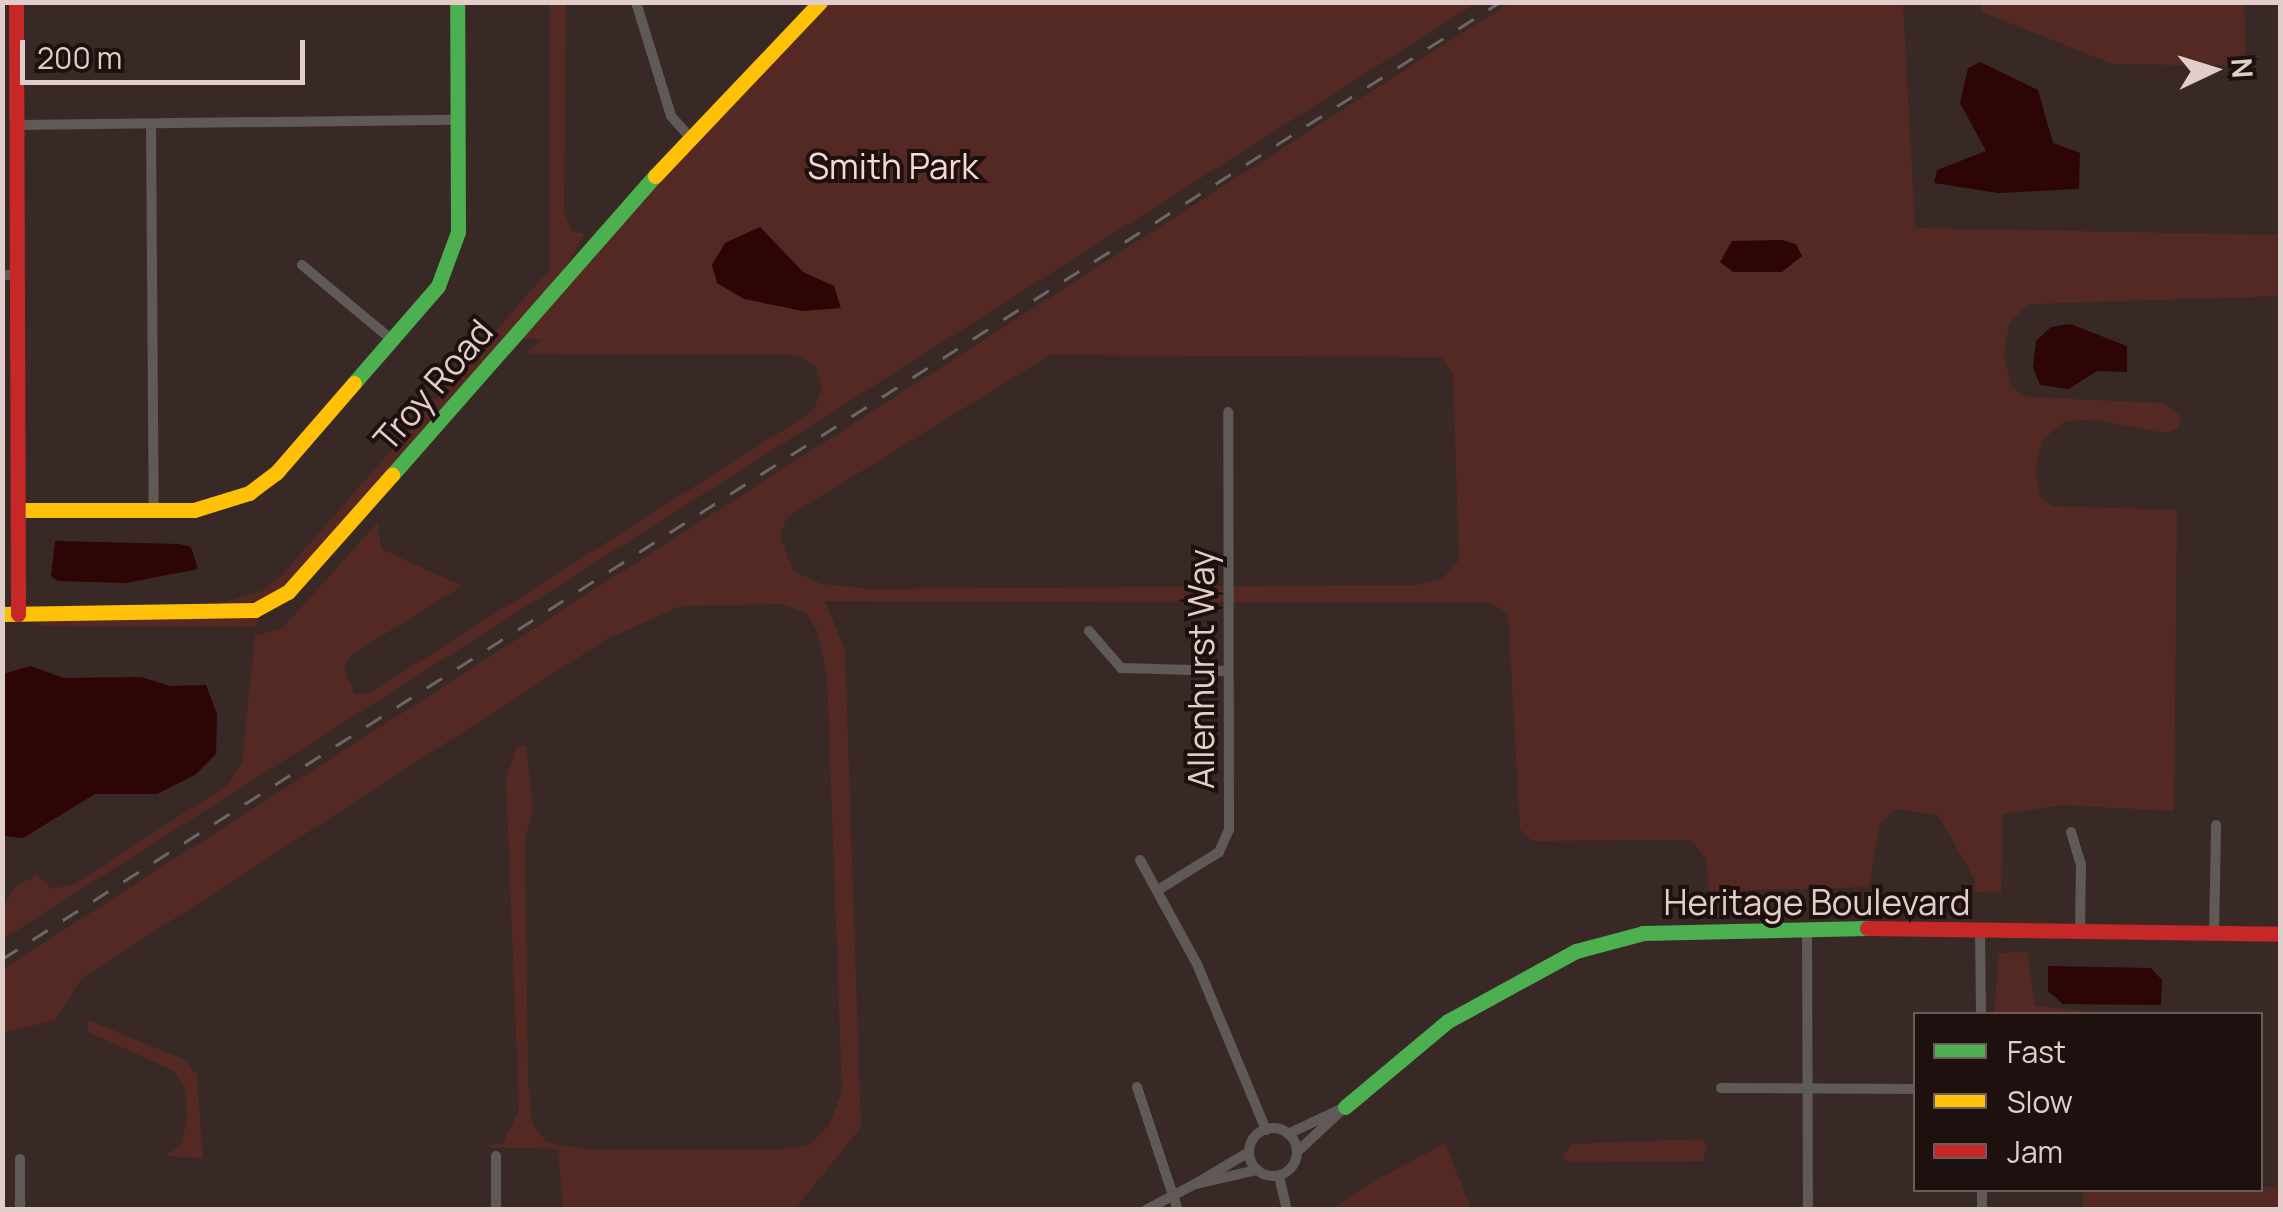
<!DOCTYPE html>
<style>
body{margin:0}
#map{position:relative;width:2283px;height:1212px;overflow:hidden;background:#382926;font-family:Manrope,sans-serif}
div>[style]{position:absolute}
.green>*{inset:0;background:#552923;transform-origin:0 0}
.water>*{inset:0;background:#2d0504}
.street>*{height:10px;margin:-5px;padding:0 5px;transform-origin:5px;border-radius:5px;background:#5f5958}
.street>.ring{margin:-5px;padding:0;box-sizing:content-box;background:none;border:10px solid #5f5958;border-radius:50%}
.fast>*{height:15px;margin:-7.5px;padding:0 7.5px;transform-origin:7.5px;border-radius:7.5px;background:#4caf50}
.slow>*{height:15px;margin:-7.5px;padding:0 7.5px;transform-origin:7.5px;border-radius:7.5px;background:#ffc107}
.jam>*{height:15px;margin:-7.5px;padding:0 7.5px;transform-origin:7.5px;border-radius:7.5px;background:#c62828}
.rail>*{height:2.5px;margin-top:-1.25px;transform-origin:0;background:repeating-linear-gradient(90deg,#6e6564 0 18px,transparent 0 36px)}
span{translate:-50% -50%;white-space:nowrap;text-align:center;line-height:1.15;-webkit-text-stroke:8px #1d100e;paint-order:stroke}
.park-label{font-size:35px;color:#f4d9d5}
.street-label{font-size:35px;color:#e1ceca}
.frame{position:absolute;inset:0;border:5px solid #e1ceca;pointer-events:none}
.legend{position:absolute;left:1913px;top:1012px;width:350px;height:180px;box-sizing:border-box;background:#1d100e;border:2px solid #6b5c59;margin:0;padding:12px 18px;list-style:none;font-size:30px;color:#e1ceca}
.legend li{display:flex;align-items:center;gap:20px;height:50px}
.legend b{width:50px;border:2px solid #6b5c59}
.north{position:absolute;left:2163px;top:20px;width:100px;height:100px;-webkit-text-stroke:8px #1d100e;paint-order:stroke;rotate:86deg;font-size:28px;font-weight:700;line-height:40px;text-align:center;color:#e1ceca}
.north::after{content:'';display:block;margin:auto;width:35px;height:45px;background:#e1ceca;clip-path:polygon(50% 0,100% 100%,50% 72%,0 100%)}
.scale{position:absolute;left:20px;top:40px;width:285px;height:45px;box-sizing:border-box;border:5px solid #e1ceca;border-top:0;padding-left:12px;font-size:30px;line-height:35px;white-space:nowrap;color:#e1ceca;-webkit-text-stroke:8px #1d100e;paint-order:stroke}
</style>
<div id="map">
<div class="green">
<div style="clip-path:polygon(550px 3px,566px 3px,564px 212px,573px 232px,585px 234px,560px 276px,287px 586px,268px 600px,214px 606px,264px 590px,284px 573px,550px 269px)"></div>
<div style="clip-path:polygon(826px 3px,1476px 3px,3px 939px,3px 908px,15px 887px,37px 875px,52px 889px,74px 884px,229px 784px,242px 763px,255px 636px,283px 628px,378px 522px,381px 549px,462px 586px,351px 655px,344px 667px,354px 694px,370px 693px,813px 411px,822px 389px,815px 365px,796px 355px,526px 354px,542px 339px,522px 339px,792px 30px)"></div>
<div style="clip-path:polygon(evenodd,1509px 3px,1903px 3px,1915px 228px,2280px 235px,2280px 296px,2029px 304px,2009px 323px,2004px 354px,2011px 387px,2027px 397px,2162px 403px,2182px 417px,2177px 429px,2165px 433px,2091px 419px,2064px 422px,2042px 440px,2035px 471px,2040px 496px,2052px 506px,2177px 510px,2174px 811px,2062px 805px,2003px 814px,2001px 893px,1974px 892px,1975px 880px,1938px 815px,1896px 809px,1880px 824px,1869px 887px,1709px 891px,1706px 858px,1690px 840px,1532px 841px,1520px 829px,1508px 613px,1490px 603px,825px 601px,845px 651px,861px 1127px,795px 1209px,563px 1209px,558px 1149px,482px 1147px,503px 1143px,519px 1111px,506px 778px,517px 747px,526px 745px,533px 809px,525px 839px,528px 1079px,532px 1123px,546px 1142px,582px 1149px,785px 1149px,810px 1145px,829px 1125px,842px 1092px,827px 675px,817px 631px,807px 614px,784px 604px,681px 606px,605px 640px,81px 979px,55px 1020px,3px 1033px,3px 969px,1509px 3px,1050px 355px,1441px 357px,1453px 373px,1459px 560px,1443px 578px,1419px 585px,870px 589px,821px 584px,793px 571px,780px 536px,787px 517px,1050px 355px)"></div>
<div style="clip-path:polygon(1982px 3px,2244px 3px,2246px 66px,2113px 64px,1982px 12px)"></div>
<div style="clip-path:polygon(259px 617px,256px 627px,38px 626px,38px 618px)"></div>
<div style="clip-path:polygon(2027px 952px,2035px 1006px,2117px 1014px,1994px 1014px,1999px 953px)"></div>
<div style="clip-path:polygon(88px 1020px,185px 1060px,197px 1075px,203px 1158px,165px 1156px,181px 1146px,187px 1120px,185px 1087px,174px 1071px,88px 1032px)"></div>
<div style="clip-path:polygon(1701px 1139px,1707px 1144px,1703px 1161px,1567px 1162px,1563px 1156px,1571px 1144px)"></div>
<div style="clip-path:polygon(1445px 1143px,1471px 1209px,1333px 1209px,1366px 1186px)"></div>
<div style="left:2280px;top:1187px;width:22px;height:197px;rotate:90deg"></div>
</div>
<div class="water">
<div style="clip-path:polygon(1980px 62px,2038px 90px,2053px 143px,2080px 153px,2079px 189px,1998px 193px,1934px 183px,1937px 170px,1986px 151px,1960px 103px,1968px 68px)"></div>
<div style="clip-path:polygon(760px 227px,803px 272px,834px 286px,841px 308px,803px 311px,744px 299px,717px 283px,712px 265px,725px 243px)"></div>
<div style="clip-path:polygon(1782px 240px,1796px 244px,1802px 256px,1782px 272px,1733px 272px,1720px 262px,1732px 241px)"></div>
<div style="clip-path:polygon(2070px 324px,2127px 346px,2127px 372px,2097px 371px,2069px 389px,2040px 385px,2033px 367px,2036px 341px,2051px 327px)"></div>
<div style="clip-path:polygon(55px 541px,179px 544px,191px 547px,198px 569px,126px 583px,58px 581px,51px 576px)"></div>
<div style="clip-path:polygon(30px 666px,64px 678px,141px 677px,170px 686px,206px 685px,217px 714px,216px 754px,195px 775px,157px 794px,95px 794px,23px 838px,3px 836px,3px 674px)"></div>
<div style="clip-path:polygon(2048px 966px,2151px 968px,2162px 980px,2161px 1005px,2063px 1004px,2048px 991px)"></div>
</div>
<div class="street">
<div style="left:636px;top:2px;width:119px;rotate:72.9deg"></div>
<div style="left:671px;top:116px;width:28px;rotate:48deg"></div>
<div style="left:151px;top:124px;width:387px;rotate:89.6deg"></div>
<div style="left:19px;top:125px;width:438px;rotate:-0.7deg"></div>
<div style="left:302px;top:265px;width:117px;rotate:39.8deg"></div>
<div style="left:2px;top:275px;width:16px"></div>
<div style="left:1089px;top:631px;width:49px;rotate:49.1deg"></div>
<div style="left:1121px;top:668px;width:107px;rotate:1.6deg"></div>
<div style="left:2071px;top:832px;width:34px;rotate:73deg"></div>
<div style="left:2081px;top:864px;width:67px;rotate:90.9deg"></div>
<div style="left:1140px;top:860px;width:119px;rotate:61.3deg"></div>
<div style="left:1197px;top:964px;width:180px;rotate:67.4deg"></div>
<div style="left:1158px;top:890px;width:72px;rotate:-31.9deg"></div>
<div style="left:1219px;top:852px;width:24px;rotate:-66deg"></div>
<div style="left:1229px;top:830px;width:418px;rotate:-90.1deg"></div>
<div style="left:1807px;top:929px;width:281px;rotate:89.8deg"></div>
<div style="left:1980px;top:930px;width:84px;rotate:89.3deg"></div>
<div style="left:2214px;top:934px;width:109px;rotate:-88.9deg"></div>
<div style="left:1137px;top:1087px;width:130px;rotate:71.6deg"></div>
<div style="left:1721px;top:1088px;width:195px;rotate:0.3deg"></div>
<div class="ring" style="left:1249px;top:1128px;width:38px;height:38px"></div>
<div style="left:1288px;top:1134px;width:63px;rotate:-25.3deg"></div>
<div style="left:1345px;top:1107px;width:66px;rotate:136.8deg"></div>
<div style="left:496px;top:1156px;width:54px;rotate:90deg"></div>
<div style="left:20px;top:1159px;width:51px;rotate:90deg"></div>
<div style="left:1279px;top:1176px;width:35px;rotate:77deg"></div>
<div style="left:1195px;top:1184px;width:63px;rotate:-30.7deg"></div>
<div style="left:1982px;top:1190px;width:20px;rotate:90deg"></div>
<div style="left:1146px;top:1210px;width:55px;rotate:-28deg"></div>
<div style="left:1195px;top:1184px;width:64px;rotate:-12.7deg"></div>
</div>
<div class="fast">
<div style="left:354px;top:383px;width:128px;rotate:-49.1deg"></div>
<div style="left:438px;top:286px;width:58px;rotate:-69.7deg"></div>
<div style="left:458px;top:232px;width:230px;rotate:-90.2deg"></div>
<div style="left:392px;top:475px;width:398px;rotate:-48.7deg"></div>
<div style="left:1345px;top:1107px;width:134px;rotate:-39.9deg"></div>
<div style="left:1448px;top:1021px;width:146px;rotate:-28.7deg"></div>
<div style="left:1576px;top:951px;width:69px;rotate:-15deg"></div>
<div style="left:1643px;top:933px;width:224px;rotate:-1.3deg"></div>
</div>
<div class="slow">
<div style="left:655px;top:176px;width:240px;rotate:-46.5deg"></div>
<div style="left:18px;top:510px;width:176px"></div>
<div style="left:194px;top:510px;width:58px;rotate:-17.2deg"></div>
<div style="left:249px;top:493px;width:34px;rotate:-37deg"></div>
<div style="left:276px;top:473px;width:119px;rotate:-49.1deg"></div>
<div style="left:2px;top:614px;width:253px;rotate:-0.9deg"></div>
<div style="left:255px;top:610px;width:38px;rotate:-29deg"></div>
<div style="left:288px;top:592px;width:157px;rotate:-48.4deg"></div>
</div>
<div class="jam">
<div style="left:16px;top:2px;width:612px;rotate:89.81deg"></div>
<div style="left:1867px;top:928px;width:413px;rotate:0.8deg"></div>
</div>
<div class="rail">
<div style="left:2px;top:959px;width:1778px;rotate:-32.57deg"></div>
</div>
<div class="park-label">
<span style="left:893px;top:166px">Smith Park</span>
</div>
<div class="street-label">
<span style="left:433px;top:385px;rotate:-49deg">Troy Road</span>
<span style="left:1201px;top:669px;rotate:-90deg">Allenhurst Way</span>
<span style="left:1817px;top:902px">Heritage Boulevard</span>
</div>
<div class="frame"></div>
<ul class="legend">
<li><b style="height:12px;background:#4caf50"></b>Fast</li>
<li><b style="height:12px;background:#ffc107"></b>Slow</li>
<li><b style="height:12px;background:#c62828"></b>Jam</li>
</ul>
<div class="north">N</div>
<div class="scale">200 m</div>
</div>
